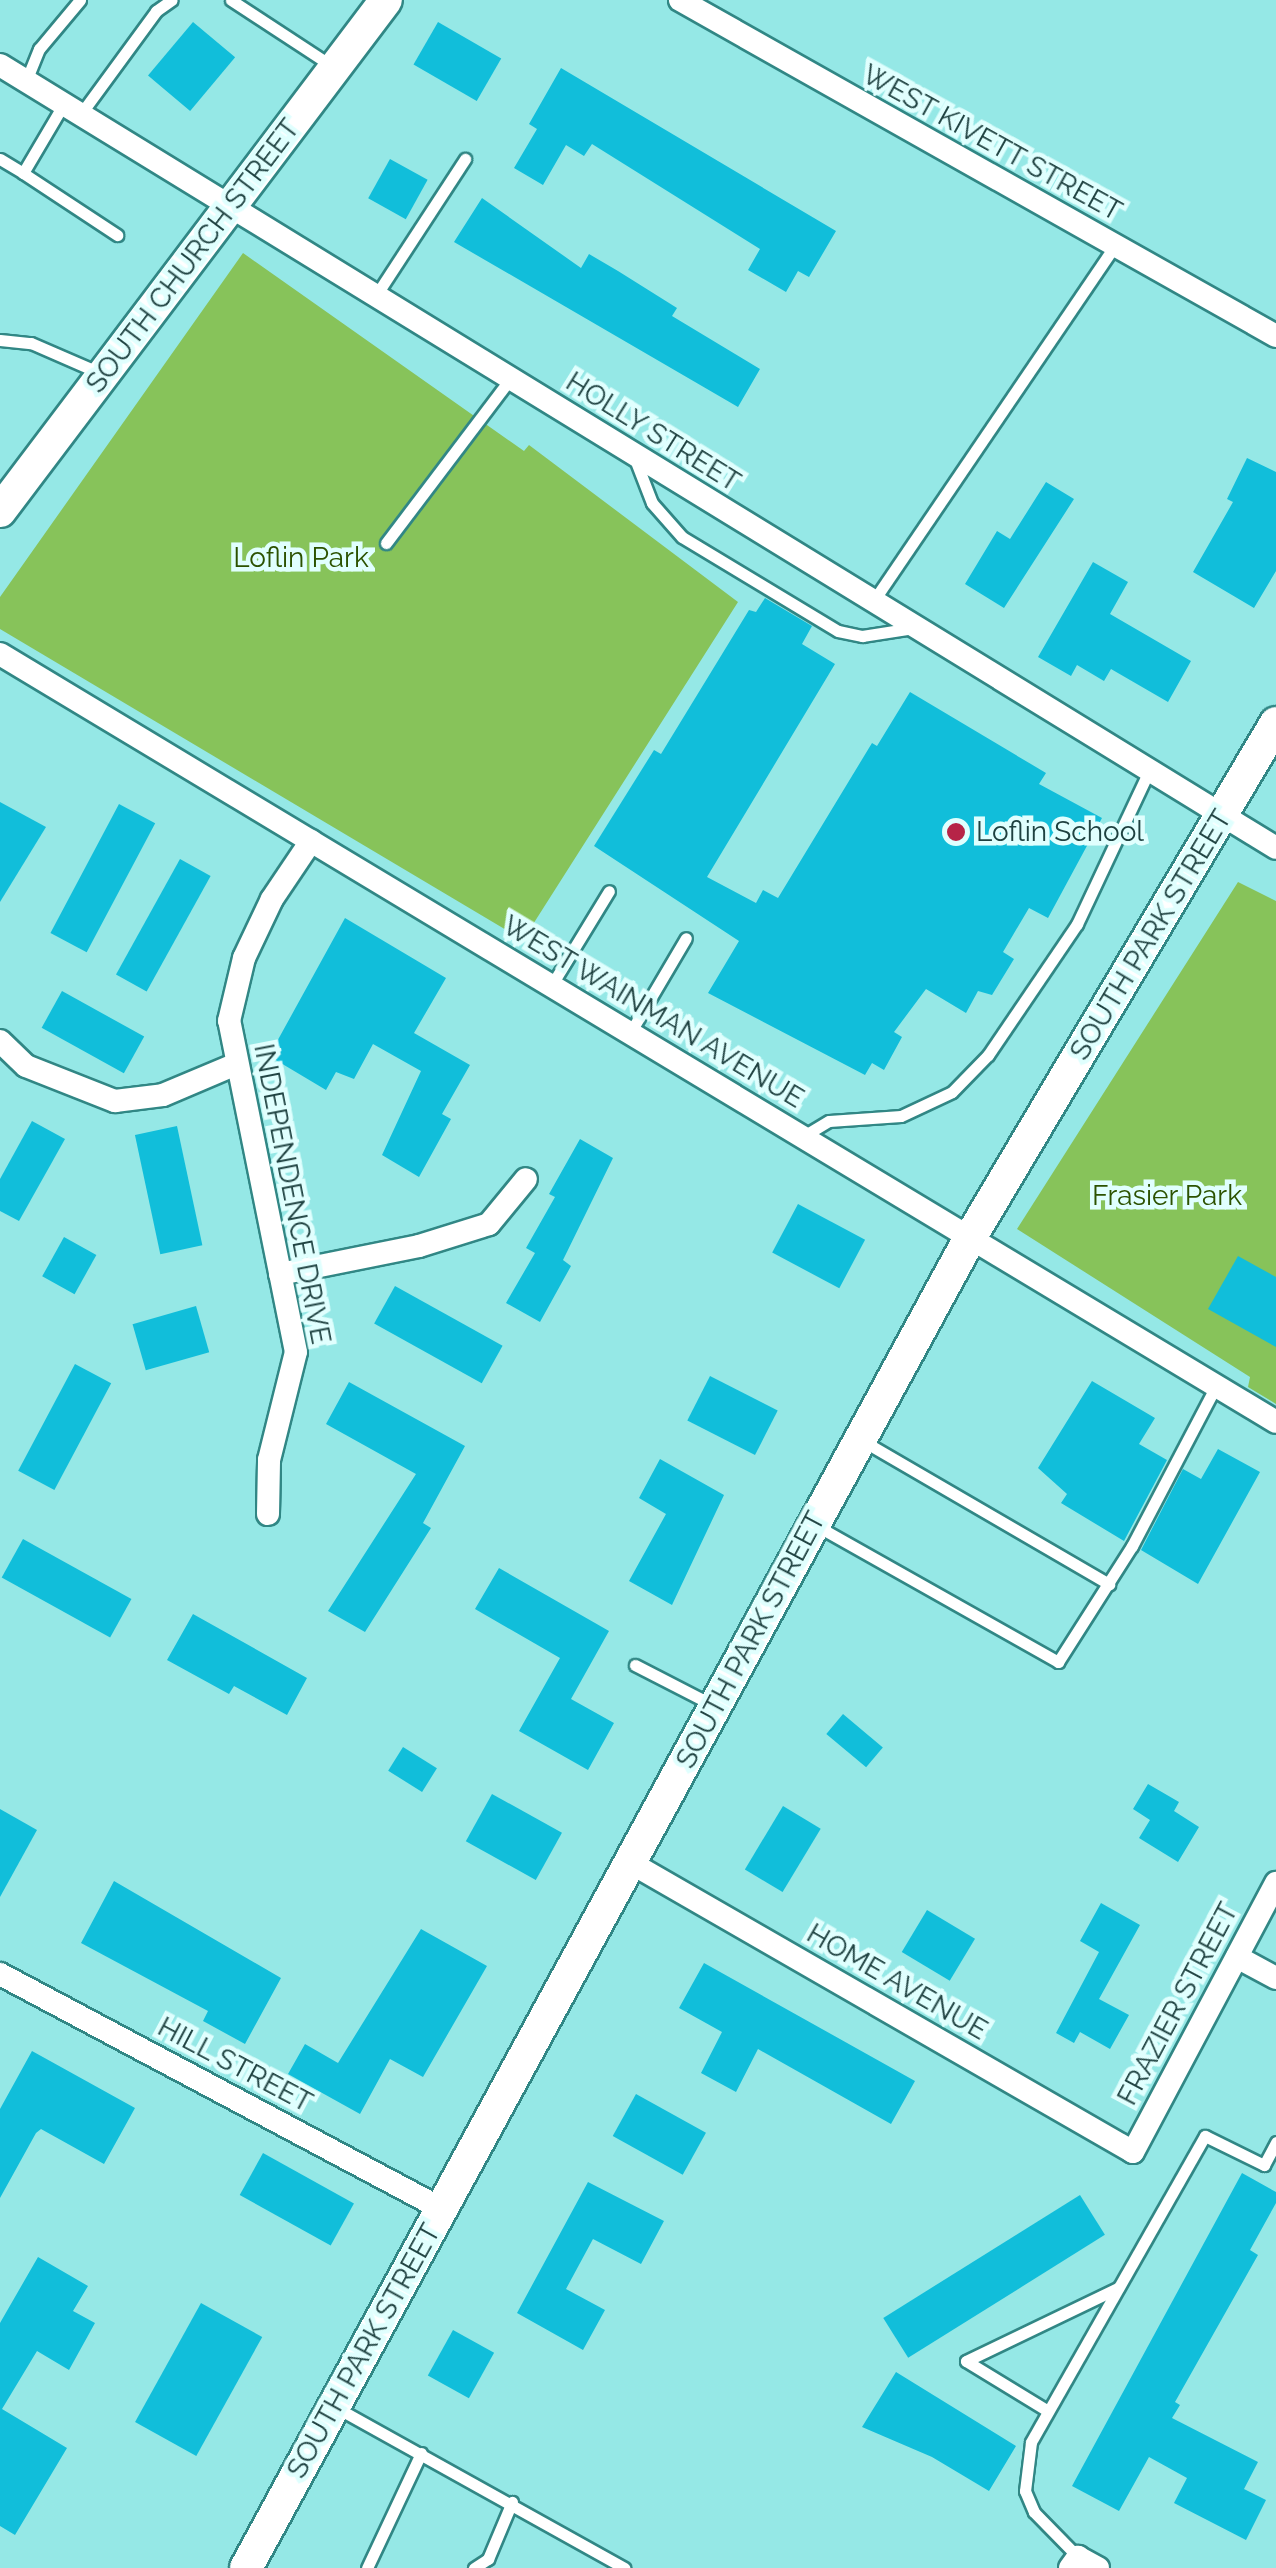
<!DOCTYPE html>
<style>
body{margin:0}
#map{position:relative;width:1276px;height:2568px;overflow:hidden;background:#95e8e6;font-family:Raleway,sans-serif}
div>[style]{position:absolute}
.green>*{inset:0;background:#87c35a}
.building>*{inset:0;background:#11beda;transform-origin:0 0}
.roads{filter:drop-shadow(2px 0 #318785) drop-shadow(-2px 0 #318785) drop-shadow(0 2px #318785) drop-shadow(0 -2px #318785)}
.lane>*{height:11px;margin:-5.5px;padding:0 5.5px;transform-origin:5.5px;border-radius:5.5px;background:#fff}
.street>*{height:22px;margin:-11px;padding:0 11px;transform-origin:11px;border-radius:11px;background:#fff}
.secondary>*{height:32px;margin:-16px;padding:0 16px;transform-origin:16px;border-radius:16px;background:#fff}
.dots>*{width:28px;height:28px;translate:-50% -50%;box-sizing:border-box;border:5px solid #e0fffe;border-radius:50%}
span{translate:-50% -50%;white-space:nowrap;text-align:center;line-height:1.15;-webkit-text-stroke:9px #e0fffe;paint-order:stroke}
.street-label{font-size:28px;color:#1e4140}
.park-label{font-size:28px;color:#2c5200}
.poi-label{font-size:28px;color:#1e4140}
.left{translate:0 -50%;text-align:left}
</style>
<div id="map">
<div class="green">
<div style="clip-path:polygon(243px 253px,524px 451px,529px 445px,738px 602px,523px 940px,0 629px,0 597px)"></div>
<div style="clip-path:polygon(1238px 882px,1276px 901px,1276px 1404px,1248px 1387px,1250px 1377px,1017px 1229px)"></div>
</div>
<div class="building">
<div style="left:193px;top:22px;width:55px;height:70px;rotate:40deg"></div>
<div style="left:438px;top:22px;width:73px;height:49px;rotate:30deg"></div>
<div style="clip-path:polygon(561px 68px,836px 231px,809px 277px,798px 271px,786px 292px,748px 270px,760px 249px,592px 144px,584px 156px,566px 145px,543px 185px,514px 168px,537px 129px,529px 124px)"></div>
<div style="left:390px;top:159px;width:43px;height:45px;rotate:29deg"></div>
<div style="clip-path:polygon(482px 198px,581px 268px,589px 254px,618px 271px,677px 308px,672px 316px,760px 369px,738px 407px,454px 242px)"></div>
<div style="clip-path:polygon(1247px 458px,1276px 472px,1276px 571px,1254px 608px,1193px 572px,1233px 502px,1227px 499px)"></div>
<div style="clip-path:polygon(1046px 482px,1074px 499px,1004px 608px,965px 584px,997px 531px,1010px 539px)"></div>
<div style="clip-path:polygon(1093px 562px,1128px 582px,1110px 614px,1191px 661px,1168px 702px,1111px 669px,1104px 681px,1077px 665px,1071px 676px,1038px 657px)"></div>
<div style="clip-path:polygon(765px 598px,812px 626px,802px 644px,835px 664px,707px 877px,756px 903px,763px 890px,778px 898px,872px 743px,877px 746px,910px 692px,1046px 773px,1039px 784px,1102px 818px,1048px 918px,1029px 908px,1003px 952px,1014px 959px,992px 995px,978px 991px,966px 1013px,926px 989px,894px 1032px,902px 1037px,884px 1070px,872px 1063px,865px 1075px,708px 993px,739px 941px,594px 846px,654px 750px,661px 754px,749px 610px,756px 612px)"></div>
<div style="clip-path:polygon(0 802px,46px 827px,0 902px)"></div>
<div style="left:119px;top:804px;width:41px;height:146px;rotate:28deg"></div>
<div style="left:180px;top:859px;width:35px;height:132px;rotate:29deg"></div>
<div style="clip-path:polygon(345px 918px,446px 978px,414px 1033px,470px 1065px,442px 1114px,451px 1119px,419px 1177px,382px 1155px,421px 1071px,373px 1044px,354px 1079px,336px 1072px,326px 1090px,269px 1056px)"></div>
<div style="left:62px;top:991px;width:94px;height:42px;rotate:29deg"></div>
<div style="clip-path:polygon(32px 1121px,65px 1139px,19px 1221px,0 1211px,0 1179px)"></div>
<div style="left:177px;top:1126px;width:122px;height:43px;rotate:78deg"></div>
<div style="clip-path:polygon(580px 1139px,613px 1158px,563px 1260px,571px 1266px,540px 1322px,506px 1303px,535px 1253px,526px 1248px,555px 1197px,549px 1194px)"></div>
<div style="left:798px;top:1204px;width:76px;height:55px;rotate:28deg"></div>
<div style="left:64px;top:1237px;width:37px;height:45px;rotate:29deg"></div>
<div style="clip-path:polygon(1238px 1256px,1276px 1277px,1276px 1347px,1208px 1309px)"></div>
<div style="left:395px;top:1286px;width:123px;height:43px;rotate:29deg"></div>
<div style="left:196px;top:1306px;width:48px;height:66px;rotate:74deg"></div>
<div style="left:75px;top:1364px;width:41px;height:121px;rotate:28deg"></div>
<div style="left:710px;top:1376px;width:76px;height:50px;rotate:27deg"></div>
<div style="clip-path:polygon(1092px 1381px,1155px 1418px,1139px 1444px,1167px 1460px,1124px 1541px,1061px 1503px,1067px 1494px,1038px 1468px)"></div>
<div style="clip-path:polygon(349px 1382px,465px 1446px,423px 1523px,431px 1528px,365px 1632px,328px 1611px,416px 1474px,326px 1424px)"></div>
<div style="clip-path:polygon(1218px 1449px,1260px 1472px,1198px 1584px,1141px 1550px,1183px 1469px,1201px 1479px)"></div>
<div style="clip-path:polygon(660px 1459px,724px 1495px,672px 1605px,629px 1581px,666px 1514px,639px 1498px)"></div>
<div style="left:23px;top:1539px;width:124px;height:44px;rotate:29deg"></div>
<div style="clip-path:polygon(499px 1568px,609px 1631px,571px 1699px,614px 1723px,588px 1770px,519px 1731px,560px 1658px,475px 1609px)"></div>
<div style="clip-path:polygon(193px 1614px,307px 1678px,287px 1715px,234px 1686px,229px 1694px,167px 1660px)"></div>
<div style="left:843px;top:1714px;width:52px;height:26px;rotate:40deg"></div>
<div style="left:403px;top:1747px;width:40px;height:28px;rotate:32deg"></div>
<div style="clip-path:polygon(1148px 1784px,1179px 1802px,1174px 1811px,1199px 1827px,1178px 1862px,1139px 1838px,1150px 1820px,1133px 1809px)"></div>
<div style="left:492px;top:1794px;width:80px;height:54px;rotate:29deg"></div>
<div style="left:783px;top:1806px;width:44px;height:74px;rotate:31deg"></div>
<div style="clip-path:polygon(0 1809px,37px 1830px,0 1897px)"></div>
<div style="clip-path:polygon(114px 1881px,281px 1978px,245px 2044px,203px 2021px,208px 2011px,81px 1943px)"></div>
<div style="clip-path:polygon(1101px 1903px,1140px 1925px,1099px 1999px,1129px 2015px,1110px 2049px,1080px 2032px,1074px 2043px,1056px 2033px,1099px 1952px,1080px 1941px)"></div>
<div style="left:927px;top:1910px;width:56px;height:49px;rotate:31deg"></div>
<div style="clip-path:polygon(421px 1929px,487px 1966px,423px 2077px,390px 2059px,360px 2114px,288px 2074px,305px 2044px,338px 2063px)"></div>
<div style="clip-path:polygon(704px 1963px,915px 2081px,891px 2124px,758px 2049px,736px 2092px,701px 2073px,722px 2032px,679px 2008px)"></div>
<div style="clip-path:polygon(32px 2051px,135px 2108px,104px 2164px,41px 2129px,36px 2133px,0 2198px,0 2109px)"></div>
<div style="left:636px;top:2094px;width:80px;height:48px;rotate:29deg"></div>
<div style="left:263px;top:2153px;width:104px;height:48px;rotate:29deg"></div>
<div style="clip-path:polygon(1242px 2173px,1276px 2192px,1276px 2203px,1250px 2250px,1258px 2255px,1175px 2402px,1180px 2405px,1172px 2418px,1258px 2462px,1244px 2489px,1266px 2500px,1246px 2540px,1174px 2503px,1187px 2478px,1149px 2457px,1119px 2511px,1072px 2486px)"></div>
<div style="clip-path:polygon(588px 2182px,664px 2221px,641px 2264px,593px 2239px,566px 2289px,605px 2310px,583px 2350px,517px 2313px)"></div>
<div style="left:1080px;top:2195px;width:47px;height:232px;rotate:58deg"></div>
<div style="clip-path:polygon(38px 2257px,88px 2286px,73px 2311px,95px 2323px,69px 2370px,37px 2351px,2px 2409px,67px 2448px,15px 2535px,0 2526px,0 2323px)"></div>
<div style="left:201px;top:2303px;width:70px;height:136px;rotate:29deg"></div>
<div style="left:453px;top:2330px;width:47px;height:52px;rotate:29deg"></div>
<div style="clip-path:polygon(896px 2372px,1016px 2446px,989px 2491px,932px 2457px,862px 2427px)"></div>
</div>
<div class="roads">
<div class="lane">
<div style="left:231px;top:0;width:121px;rotate:33.2deg"></div>
<div style="left:26px;top:81px;width:35px;rotate:-68deg"></div>
<div style="left:39px;top:49px;width:64px;rotate:-50.1deg"></div>
<div style="left:80px;top:115px;width:129px;rotate:-53.8deg"></div>
<div style="left:156px;top:11px;width:19px;rotate:-35deg"></div>
<div style="left:0;top:159px;width:27px;rotate:31deg"></div>
<div style="left:23px;top:173px;width:79px;rotate:-59.5deg"></div>
<div style="left:23px;top:173px;width:113px;rotate:33.4deg"></div>
<div style="left:375px;top:297px;width:165px;rotate:-56.9deg"></div>
<div style="left:0;top:340px;width:31px;rotate:6deg"></div>
<div style="left:31px;top:343px;width:75px;rotate:23.5deg"></div>
<div style="left:635px;top:459px;width:47px;rotate:68.9deg"></div>
<div style="left:652px;top:503px;width:45px;rotate:48.6deg"></div>
<div style="left:682px;top:537px;width:182px;rotate:31.1deg"></div>
<div style="left:838px;top:631px;width:25px;rotate:12deg"></div>
<div style="left:862px;top:636px;width:52px;rotate:-8.9deg"></div>
<div style="left:386px;top:543px;width:206px;rotate:-52.9deg"></div>
<div style="left:872px;top:603px;width:432px;rotate:-55.8deg"></div>
<div style="left:551px;top:986px;width:111px;rotate:-58.6deg"></div>
<div style="left:630px;top:1033px;width:110px;rotate:-59.5deg"></div>
<div style="left:802px;top:1137px;width:31px;rotate:-31deg"></div>
<div style="left:829px;top:1121px;width:72px;rotate:-4deg"></div>
<div style="left:901px;top:1116px;width:56px;rotate:-25.2deg"></div>
<div style="left:952px;top:1092px;width:52px;rotate:-45.8deg"></div>
<div style="left:988px;top:1055px;width:158px;rotate:-55.8deg"></div>
<div style="left:1077px;top:924px;width:167px;rotate:-64.8deg"></div>
<div style="left:863px;top:1441px;width:285px;rotate:30.2deg"></div>
<div style="left:817px;top:1526px;width:277px;rotate:29.4deg"></div>
<div style="left:1058px;top:1662px;width:138px;rotate:-57.5deg"></div>
<div style="left:1132px;top:1546px;width:181px;rotate:-62.3deg"></div>
<div style="left:635px;top:1665px;width:85px;rotate:27.2deg"></div>
<div style="left:337px;top:2408px;width:329px;rotate:29.1deg"></div>
<div style="left:1048px;top:2411px;width:96px;rotate:-148.6deg"></div>
<div style="left:966px;top:2361px;width:169px;rotate:-25.7deg"></div>
<div style="left:1078px;top:2557px;width:63px;rotate:-134.4deg"></div>
<div style="left:1034px;top:2512px;width:23px;rotate:-113deg"></div>
<div style="left:1025px;top:2491px;width:49px;rotate:-83deg"></div>
<div style="left:1031px;top:2442px;width:352px;rotate:-60.4deg"></div>
<div style="left:1205px;top:2136px;width:66px;rotate:26.2deg"></div>
<div style="left:1264px;top:2165px;width:26px;rotate:-62deg"></div>
<div style="left:367px;top:2568px;width:127px;rotate:-64.8deg"></div>
<div style="left:474px;top:2568px;width:17px;rotate:-33deg"></div>
<div style="left:488px;top:2559px;width:62px;rotate:-67.2deg"></div>
</div>
<div class="street">
<div style="left:680px;top:0;width:684px;rotate:29.41deg"></div>
<div style="left:0;top:65px;width:1497px;rotate:31.53deg"></div>
<div style="left:0;top:654px;width:1489px;rotate:31.04deg"></div>
<div style="left:0;top:1041px;width:36px;rotate:44deg"></div>
<div style="left:26px;top:1066px;width:96px;rotate:21.5deg"></div>
<div style="left:115px;top:1101px;width:48px;rotate:-7.1deg"></div>
<div style="left:163px;top:1095px;width:77px;rotate:-22.9deg"></div>
<div style="left:280px;top:1274px;width:142px;rotate:-11.4deg"></div>
<div style="left:419px;top:1246px;width:73px;rotate:-17.4deg"></div>
<div style="left:489px;top:1224px;width:58px;rotate:-50.6deg"></div>
<div style="left:268px;top:1514px;width:54px;rotate:-88.9deg"></div>
<div style="left:269px;top:1460px;width:111px;rotate:-76deg"></div>
<div style="left:296px;top:1352px;width:338px;rotate:-101.4deg"></div>
<div style="left:229px;top:1021px;width:65px;rotate:-76.6deg"></div>
<div style="left:244px;top:958px;width:65px;rotate:-64.6deg"></div>
<div style="left:272px;top:899px;width:70px;rotate:-56.1deg"></div>
<div style="left:631px;top:1863px;width:579px;rotate:29.93deg"></div>
<div style="left:1133px;top:2152px;width:305px;rotate:-62deg"></div>
<div style="left:1237px;top:1957px;width:44px;rotate:28.3deg"></div>
<div style="left:0;top:1974px;width:501px;rotate:28deg"></div>
<div style="left:1070px;top:2568px;width:14px;rotate:-54deg"></div>
<div style="left:1078px;top:2557px;width:23px;rotate:29deg"></div>
</div>
<div class="secondary">
<div style="left:0;top:511px;width:640px;rotate:-52.93deg"></div>
<div style="left:246px;top:2568px;width:1514px;rotate:-61.44deg"></div>
<div style="left:970px;top:1238px;width:599px;rotate:-59.28deg"></div>
</div>
</div>
<div class="dots">
<div style="left:956px;top:832px;background:#b62447"></div>
</div>
<div class="street-label">
<span style="left:992px;top:143px;rotate:29deg">WEST KIVETT STREET</span>
<span style="left:193px;top:256px;rotate:-53deg">SOUTH CHURCH STREET</span>
<span style="left:653px;top:432px;rotate:32deg">HOLLY STREET</span>
<span style="left:1151px;top:935px;rotate:-59deg">SOUTH PARK STREET</span>
<span style="left:653px;top:1012px;rotate:31deg">WEST WAINMAN AVENUE</span>
<span style="left:292px;top:1194px;rotate:79deg">INDEPENDENCE DRIVE</span>
<span style="left:751px;top:1640px;rotate:-62deg">SOUTH PARK STREET</span>
<span style="left:897px;top:1982px;rotate:30deg">HOME AVENUE</span>
<span style="left:1178px;top:2004px;rotate:-62deg">FRAZIER STREET</span>
<span style="left:235px;top:2065px;rotate:28deg">HILL STREET</span>
<span style="left:364px;top:2351px;rotate:-61deg">SOUTH PARK STREET</span>
</div>
<div class="park-label">
<span style="left:301px;top:558px">Loflin Park</span>
<span style="left:1167px;top:1196px">Frasier Park</span>
</div>
<div class="poi-label">
<span class="left" style="left:976px;top:832px">Loflin School</span>
</div>
</div>
